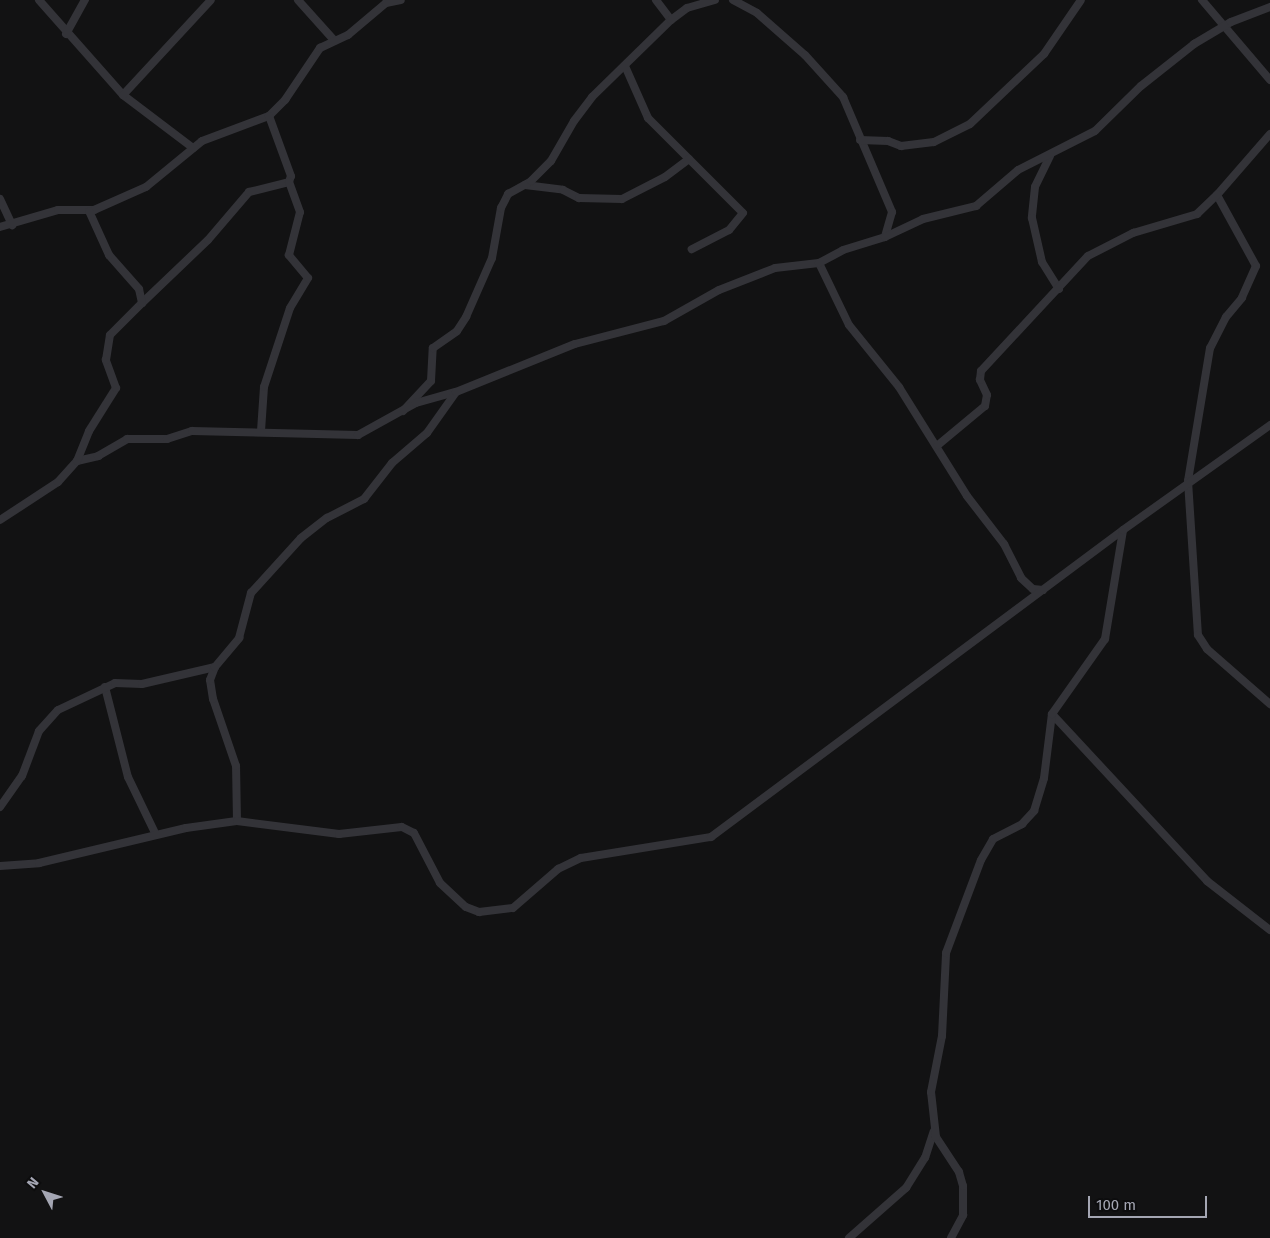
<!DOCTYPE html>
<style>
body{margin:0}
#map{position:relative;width:1270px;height:1238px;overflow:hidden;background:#121213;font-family:"Fira Sans",sans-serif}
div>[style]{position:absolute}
.street>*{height:8px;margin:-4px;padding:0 4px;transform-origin:4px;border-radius:4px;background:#333338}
span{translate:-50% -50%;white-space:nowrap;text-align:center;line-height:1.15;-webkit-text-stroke:4px #0d0d0e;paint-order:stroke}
.north{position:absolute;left:20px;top:1168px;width:50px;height:50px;-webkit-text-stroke:4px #0d0d0e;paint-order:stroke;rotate:310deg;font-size:14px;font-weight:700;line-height:20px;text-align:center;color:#a4a6b3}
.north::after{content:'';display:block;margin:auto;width:18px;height:22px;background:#a4a6b3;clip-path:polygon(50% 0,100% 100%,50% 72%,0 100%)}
.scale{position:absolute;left:1088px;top:1196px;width:119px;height:22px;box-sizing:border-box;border:2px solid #a4a6b3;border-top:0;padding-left:6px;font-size:15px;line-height:18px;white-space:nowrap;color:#a4a6b3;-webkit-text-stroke:4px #0d0d0e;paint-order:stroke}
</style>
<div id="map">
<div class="street">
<div style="left:39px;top:0;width:127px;rotate:48.5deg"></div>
<div style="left:123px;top:95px;width:88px;rotate:37.1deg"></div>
<div style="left:298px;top:0;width:52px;rotate:48.1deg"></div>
<div style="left:656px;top:0;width:25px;rotate:53deg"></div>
<div style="left:733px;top:0;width:27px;rotate:28deg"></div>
<div style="left:757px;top:13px;width:64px;rotate:41.2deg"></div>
<div style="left:805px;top:55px;width:57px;rotate:47.9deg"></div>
<div style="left:843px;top:97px;width:125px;rotate:66.9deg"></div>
<div style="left:892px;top:212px;width:26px;rotate:106deg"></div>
<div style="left:1202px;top:0;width:105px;rotate:49.6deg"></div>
<div style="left:66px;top:34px;width:39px;rotate:-61deg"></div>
<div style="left:625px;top:66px;width:57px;rotate:66.1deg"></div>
<div style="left:648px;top:118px;width:134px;rotate:45deg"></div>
<div style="left:743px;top:213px;width:22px;rotate:129deg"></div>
<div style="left:729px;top:230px;width:42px;rotate:152.8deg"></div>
<div style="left:123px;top:95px;width:129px;rotate:-47.2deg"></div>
<div style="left:1270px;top:134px;width:81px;rotate:131deg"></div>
<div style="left:1217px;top:195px;width:81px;rotate:61.2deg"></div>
<div style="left:1256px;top:266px;width:35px;rotate:114deg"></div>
<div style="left:1242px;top:298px;width:25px;rotate:130deg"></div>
<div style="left:1226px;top:317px;width:35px;rotate:117deg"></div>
<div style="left:1210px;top:348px;width:135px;rotate:99.4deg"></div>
<div style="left:1188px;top:481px;width:154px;rotate:86.3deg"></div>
<div style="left:1198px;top:635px;width:17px;rotate:57deg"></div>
<div style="left:1207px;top:649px;width:84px;rotate:41.1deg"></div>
<div style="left:860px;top:140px;width:28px;rotate:2deg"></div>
<div style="left:888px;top:141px;width:14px;rotate:21deg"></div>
<div style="left:901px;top:146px;width:33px;rotate:-7deg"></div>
<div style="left:934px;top:142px;width:40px;rotate:-26.6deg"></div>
<div style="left:970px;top:124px;width:102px;rotate:-43.4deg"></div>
<div style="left:1044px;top:54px;width:65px;rotate:-55.6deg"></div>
<div style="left:1050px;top:156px;width:34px;rotate:116deg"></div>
<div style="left:1035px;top:187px;width:31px;rotate:96deg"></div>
<div style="left:1032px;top:218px;width:45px;rotate:77.2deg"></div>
<div style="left:1042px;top:262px;width:32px;rotate:58deg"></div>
<div style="left:525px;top:185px;width:38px;rotate:7deg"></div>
<div style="left:563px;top:190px;width:18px;rotate:27deg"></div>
<div style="left:579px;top:198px;width:43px;rotate:1.3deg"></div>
<div style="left:622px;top:199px;width:48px;rotate:-27.1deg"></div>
<div style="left:665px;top:177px;width:30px;rotate:-37deg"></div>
<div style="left:0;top:199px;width:29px;rotate:65deg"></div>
<div style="left:0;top:227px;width:60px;rotate:-16.3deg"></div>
<div style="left:58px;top:210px;width:36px"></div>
<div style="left:94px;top:210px;width:57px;rotate:-23.9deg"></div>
<div style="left:146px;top:187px;width:72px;rotate:-39.4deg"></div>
<div style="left:202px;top:141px;width:72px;rotate:-20.5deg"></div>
<div style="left:269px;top:116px;width:23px;rotate:-45deg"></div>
<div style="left:285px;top:100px;width:63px;rotate:-56.1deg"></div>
<div style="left:320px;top:48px;width:31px;rotate:-25deg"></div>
<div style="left:348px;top:35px;width:50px;rotate:-40.1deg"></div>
<div style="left:386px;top:3px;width:15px;rotate:-11deg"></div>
<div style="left:819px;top:263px;width:69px;rotate:64.2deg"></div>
<div style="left:849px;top:325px;width:80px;rotate:51.1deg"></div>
<div style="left:899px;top:387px;width:128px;rotate:58deg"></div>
<div style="left:967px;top:496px;width:61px;rotate:52.4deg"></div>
<div style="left:1004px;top:544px;width:38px;rotate:63deg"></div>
<div style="left:1021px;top:578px;width:16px;rotate:43deg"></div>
<div style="left:1033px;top:589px;width:10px;rotate:6deg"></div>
<div style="left:142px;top:303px;width:91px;rotate:-43.7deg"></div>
<div style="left:208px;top:240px;width:63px;rotate:-49.5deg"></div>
<div style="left:249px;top:192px;width:41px;rotate:-14deg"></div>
<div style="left:289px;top:182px;width:6px;rotate:-72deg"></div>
<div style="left:291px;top:176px;width:64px;rotate:-110.1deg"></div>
<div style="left:403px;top:411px;width:41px;rotate:-47deg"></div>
<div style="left:431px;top:381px;width:33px;rotate:-87deg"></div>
<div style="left:433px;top:348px;width:29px;rotate:-35deg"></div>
<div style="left:457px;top:331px;width:17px;rotate:-57deg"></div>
<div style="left:466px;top:317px;width:64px;rotate:-66.2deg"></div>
<div style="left:492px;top:258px;width:51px;rotate:-79.8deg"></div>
<div style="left:501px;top:208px;width:16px;rotate:-63deg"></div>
<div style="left:508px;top:194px;width:26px;rotate:-29deg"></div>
<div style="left:531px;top:181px;width:28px;rotate:-45deg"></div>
<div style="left:551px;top:161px;width:46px;rotate:-60.1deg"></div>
<div style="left:574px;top:121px;width:30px;rotate:-53deg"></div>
<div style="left:592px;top:97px;width:110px;rotate:-44.3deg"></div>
<div style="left:671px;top:20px;width:20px;rotate:-37deg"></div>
<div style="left:687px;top:8px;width:29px;rotate:-16deg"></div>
<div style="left:261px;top:431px;width:44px;rotate:-86.1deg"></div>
<div style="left:264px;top:387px;width:83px;rotate:-71.8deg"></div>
<div style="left:290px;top:308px;width:35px;rotate:-59deg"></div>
<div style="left:308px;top:278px;width:30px;rotate:-130deg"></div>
<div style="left:289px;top:255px;width:44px;rotate:-75.7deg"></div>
<div style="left:300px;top:212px;width:32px;rotate:-110deg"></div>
<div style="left:938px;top:445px;width:61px;rotate:-39.7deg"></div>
<div style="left:985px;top:406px;width:11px;rotate:-80deg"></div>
<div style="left:987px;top:395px;width:17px;rotate:-115deg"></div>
<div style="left:980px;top:380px;width:9px;rotate:-84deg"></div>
<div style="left:981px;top:371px;width:157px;rotate:-47.1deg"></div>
<div style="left:1088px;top:256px;width:51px;rotate:-27.1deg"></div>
<div style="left:1133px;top:233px;width:67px;rotate:-16.5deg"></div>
<div style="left:1197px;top:214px;width:28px;rotate:-44deg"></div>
<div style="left:77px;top:461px;width:22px;rotate:-13deg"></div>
<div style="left:98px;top:456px;width:34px;rotate:-30deg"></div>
<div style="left:127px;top:439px;width:40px"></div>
<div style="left:167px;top:439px;width:26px;rotate:-18deg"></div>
<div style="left:192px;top:431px;width:166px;rotate:1.4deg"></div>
<div style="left:358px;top:435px;width:66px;rotate:-28.9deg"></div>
<div style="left:416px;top:403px;width:41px;rotate:-15.8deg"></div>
<div style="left:0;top:520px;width:69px;rotate:-33.2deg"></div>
<div style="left:58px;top:482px;width:28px;rotate:-48deg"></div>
<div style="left:77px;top:461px;width:32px;rotate:-68deg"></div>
<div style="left:89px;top:431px;width:51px;rotate:-57.9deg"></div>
<div style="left:116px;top:388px;width:30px;rotate:-110deg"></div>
<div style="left:106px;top:360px;width:25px;rotate:-81deg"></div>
<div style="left:110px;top:335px;width:45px;rotate:-45deg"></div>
<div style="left:142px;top:303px;width:14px;rotate:-102deg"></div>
<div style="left:139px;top:289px;width:45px;rotate:-131.4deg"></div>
<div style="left:109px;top:255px;width:48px;rotate:-114.4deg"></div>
<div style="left:105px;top:687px;width:93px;rotate:75.7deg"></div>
<div style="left:128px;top:777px;width:64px;rotate:64.2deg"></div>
<div style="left:1052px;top:714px;width:228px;rotate:47.1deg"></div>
<div style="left:1207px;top:881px;width:80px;rotate:37.9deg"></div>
<div style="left:0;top:807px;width:38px;rotate:-55deg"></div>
<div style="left:22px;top:776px;width:48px;rotate:-69.3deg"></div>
<div style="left:39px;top:731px;width:28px;rotate:-48deg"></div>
<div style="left:58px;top:710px;width:63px;rotate:-25.3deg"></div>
<div style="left:115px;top:683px;width:27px;rotate:2deg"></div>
<div style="left:142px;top:684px;width:75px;rotate:-13.1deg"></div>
<div style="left:237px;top:821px;width:55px;rotate:-91deg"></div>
<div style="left:236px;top:766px;width:71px;rotate:-108.9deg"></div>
<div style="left:213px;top:699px;width:19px;rotate:-99deg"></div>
<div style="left:210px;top:680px;width:14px;rotate:-69deg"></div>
<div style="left:215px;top:667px;width:38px;rotate:-50deg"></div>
<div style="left:239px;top:638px;width:47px;rotate:-75.1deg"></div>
<div style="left:251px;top:593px;width:74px;rotate:-47.7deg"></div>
<div style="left:301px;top:538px;width:33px;rotate:-38deg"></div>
<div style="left:327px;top:518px;width:42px;rotate:-27.2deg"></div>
<div style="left:364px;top:499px;width:46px;rotate:-52.1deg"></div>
<div style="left:392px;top:463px;width:46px;rotate:-40.6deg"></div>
<div style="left:427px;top:433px;width:50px;rotate:-54.7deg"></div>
<div style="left:456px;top:392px;width:128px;rotate:-22deg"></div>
<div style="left:575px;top:344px;width:92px;rotate:-14.5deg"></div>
<div style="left:664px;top:321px;width:63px;rotate:-29.4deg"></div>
<div style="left:719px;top:290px;width:60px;rotate:-21.4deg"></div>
<div style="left:775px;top:268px;width:44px;rotate:-6.5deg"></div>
<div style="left:819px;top:263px;width:27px;rotate:-28deg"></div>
<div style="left:843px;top:250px;width:44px;rotate:-17.2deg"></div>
<div style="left:885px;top:237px;width:42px;rotate:-25.3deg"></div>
<div style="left:923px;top:219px;width:55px;rotate:-13.8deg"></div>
<div style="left:976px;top:206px;width:55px;rotate:-40.6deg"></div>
<div style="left:1018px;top:170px;width:86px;rotate:-26.9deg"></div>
<div style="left:1095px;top:131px;width:64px;rotate:-44.4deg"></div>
<div style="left:1141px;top:86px;width:68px;rotate:-38.4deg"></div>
<div style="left:1194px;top:44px;width:43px;rotate:-30.7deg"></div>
<div style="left:1231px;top:22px;width:42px;rotate:-21deg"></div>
<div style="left:0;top:866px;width:39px;rotate:-4deg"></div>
<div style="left:39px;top:863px;width:151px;rotate:-13.4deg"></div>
<div style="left:186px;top:828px;width:51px;rotate:-7.8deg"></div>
<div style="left:237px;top:821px;width:103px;rotate:7.3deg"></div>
<div style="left:339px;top:834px;width:63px;rotate:-6.3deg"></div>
<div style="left:402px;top:827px;width:13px;rotate:27deg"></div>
<div style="left:414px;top:833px;width:56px;rotate:62.5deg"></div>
<div style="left:440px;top:883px;width:35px;rotate:43deg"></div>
<div style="left:466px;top:907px;width:14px;rotate:21deg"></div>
<div style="left:479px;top:912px;width:34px;rotate:-7deg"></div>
<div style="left:513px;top:908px;width:60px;rotate:-40.9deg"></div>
<div style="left:558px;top:869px;width:25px;rotate:-26deg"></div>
<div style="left:581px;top:858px;width:132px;rotate:-9.2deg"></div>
<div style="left:711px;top:837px;width:514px;rotate:-36.69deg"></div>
<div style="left:849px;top:1238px;width:76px;rotate:-41.3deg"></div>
<div style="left:906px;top:1188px;width:36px;rotate:-58deg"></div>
<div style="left:925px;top:1158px;width:28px;rotate:-72deg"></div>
<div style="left:951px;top:1238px;width:26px;rotate:-62deg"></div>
<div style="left:963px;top:1215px;width:29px;rotate:-90deg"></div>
<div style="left:963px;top:1186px;width:15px;rotate:-106deg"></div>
<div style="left:959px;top:1172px;width:42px;rotate:-123.3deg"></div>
<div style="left:936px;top:1137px;width:45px;rotate:-96.3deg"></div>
<div style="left:931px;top:1092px;width:57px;rotate:-78.9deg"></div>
<div style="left:942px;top:1036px;width:83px;rotate:-87.2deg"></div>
<div style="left:946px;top:953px;width:99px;rotate:-69.4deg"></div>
<div style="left:981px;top:860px;width:24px;rotate:-60deg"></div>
<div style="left:993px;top:839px;width:33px;rotate:-27deg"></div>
<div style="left:1022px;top:824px;width:18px;rotate:-47deg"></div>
<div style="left:1034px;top:811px;width:34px;rotate:-73deg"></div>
<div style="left:1044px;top:778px;width:64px;rotate:-82.9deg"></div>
<div style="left:1052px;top:714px;width:92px;rotate:-54.8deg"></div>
<div style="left:1105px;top:639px;width:110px;rotate:-80.6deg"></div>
<div style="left:1123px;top:530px;width:181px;rotate:-35.5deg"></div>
</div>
<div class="north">N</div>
<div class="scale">100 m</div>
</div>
